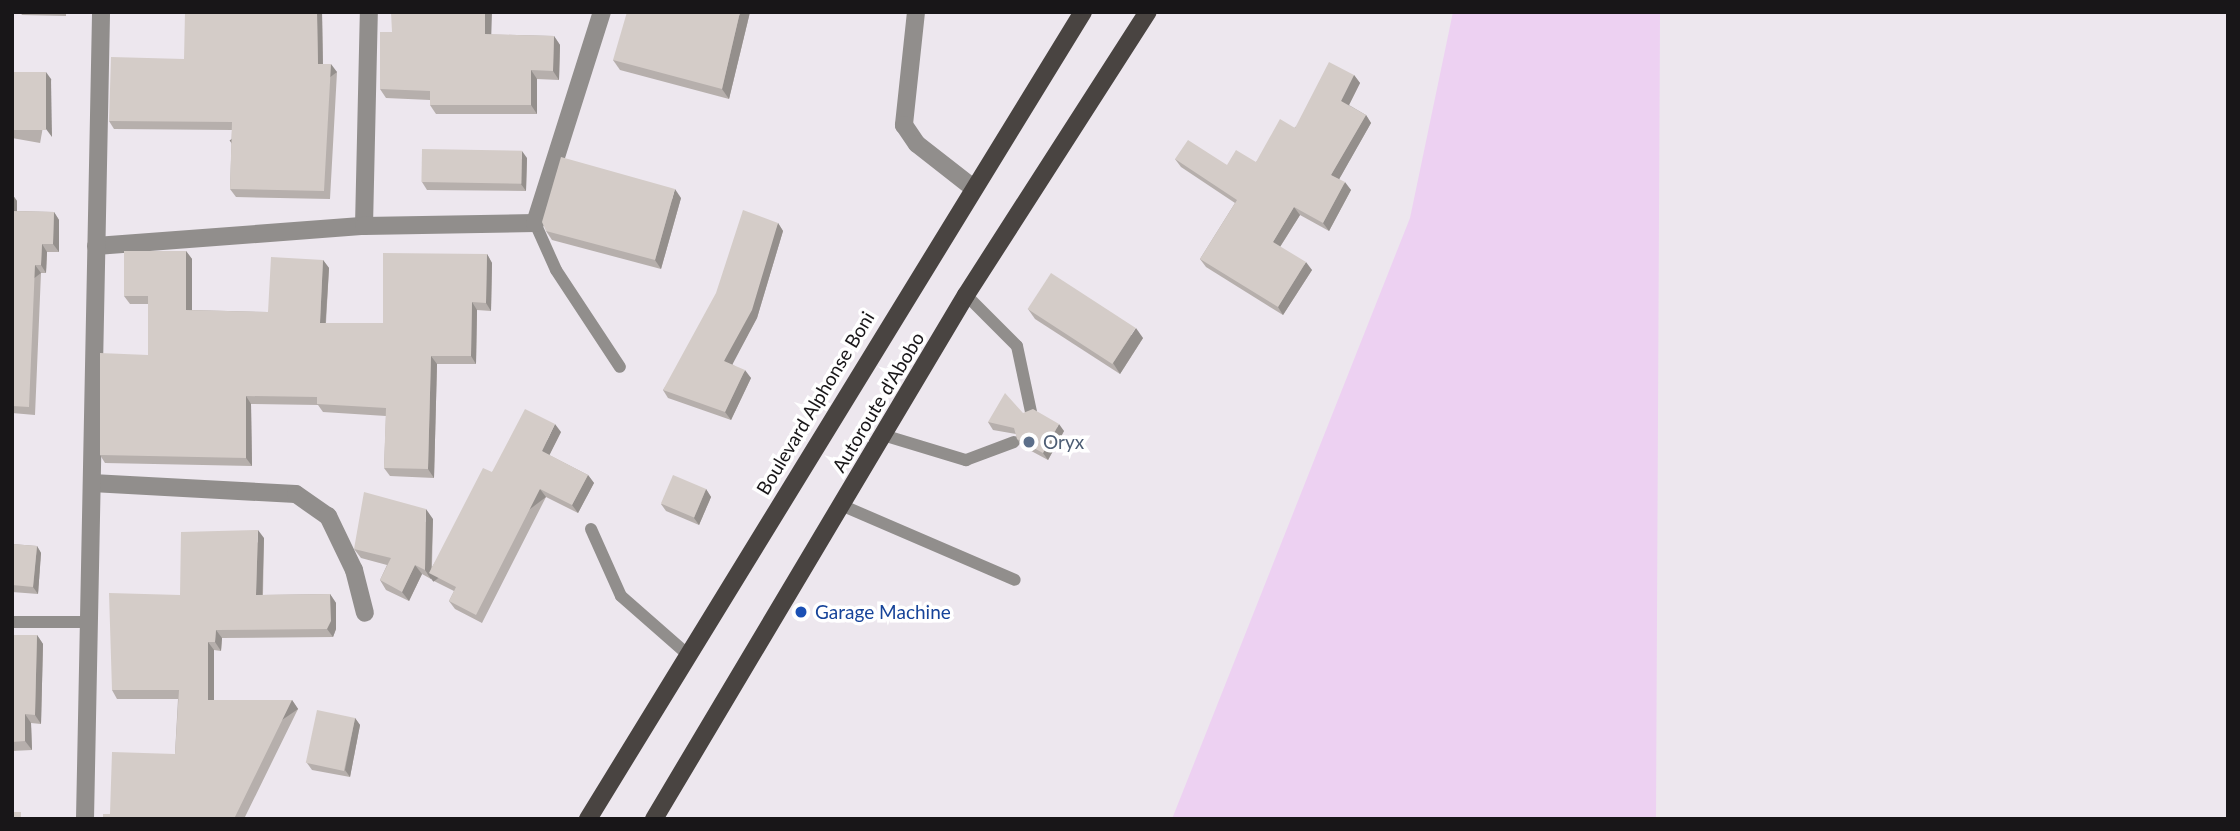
<!DOCTYPE html>
<style>
body{margin:0}
#map{position:relative;width:2240px;height:831px;overflow:hidden;background:#ede7ee;font-family:Lato,sans-serif}
div>[style]{position:absolute}
.green>*{inset:0;background:#edd1f2}
.service>*{height:12px;margin:-6px;padding:0 6px;transform-origin:6px;border-radius:6px;background:#918e8c}
.minor>*{height:18px;margin:-9px;padding:0 9px;transform-origin:9px;border-radius:9px;background:#918e8c}
.primary>*{height:18px;margin:-9px;padding:0 9px;transform-origin:9px;border-radius:9px;background:#494441}
.wall>*{inset:0;background:#b6afac;transform-origin:0 0}
.shaded-wall>*{inset:0;background:#948f8c;transform-origin:0 0}
.building>*{inset:0;background:#d4ccc8;transform-origin:0 0}
.dots>*{width:19px;height:19px;translate:-50% -50%;box-sizing:border-box;border:4px solid #fff;border-radius:50%}
span{translate:-50% -50%;white-space:nowrap;text-align:center;line-height:1.15;-webkit-text-stroke:7px #fff;paint-order:stroke}
.street-label{font-size:19px;color:#181618}
.service-label{font-size:19px;color:#4e5e75}
.left{translate:0 -50%;text-align:left}
.transit-label{font-size:19px;color:#164399}
.frame{position:absolute;inset:0;border:14px solid #181618;pointer-events:none}
</style>
<div id="map">
<div class="green">
<div style="clip-path:polygon(1453px 12px,1660px 12px,1656px 819px,1172px 819px,1410px 218px)"></div>
</div>
<div class="service">
<div style="left:535px;top:223px;width:51px;rotate:65.9deg"></div>
<div style="left:556px;top:270px;width:116px;rotate:56.6deg"></div>
<div style="left:966px;top:295px;width:72px;rotate:45deg"></div>
<div style="left:1017px;top:346px;width:67px;rotate:78deg"></div>
<div style="left:883px;top:435px;width:87px;rotate:16.8deg"></div>
<div style="left:966px;top:460px;width:51px;rotate:-20.6deg"></div>
<div style="left:841px;top:505px;width:189px;rotate:23.3deg"></div>
<div style="left:591px;top:529px;width:73px;rotate:65.9deg"></div>
<div style="left:621px;top:596px;width:88px;rotate:41.3deg"></div>
<div style="left:12px;top:622px;width:77px"></div>
</div>
<div class="minor">
<div style="left:916px;top:12px;width:114px;rotate:96.1deg"></div>
<div style="left:904px;top:125px;width:23px;rotate:56deg"></div>
<div style="left:917px;top:144px;width:70px;rotate:38deg"></div>
<div style="left:364px;top:226px;width:214px;rotate:-88.7deg"></div>
<div style="left:96px;top:246px;width:269px;rotate:-4.3deg"></div>
<div style="left:364px;top:226px;width:171px;rotate:-1deg"></div>
<div style="left:535px;top:223px;width:221px;rotate:-72.4deg"></div>
<div style="left:92px;top:483px;width:204px;rotate:3.1deg"></div>
<div style="left:296px;top:494px;width:39px;rotate:35deg"></div>
<div style="left:328px;top:516px;width:60px;rotate:64.3deg"></div>
<div style="left:354px;top:570px;width:44px;rotate:75.7deg"></div>
<div style="left:85px;top:819px;width:807px;rotate:-88.86deg"></div>
</div>
<div class="primary">
<div style="left:588px;top:819px;width:947px;rotate:-58.48deg"></div>
<div style="left:654px;top:819px;width:610px;rotate:-59.23deg"></div>
<div style="left:966px;top:295px;width:336px;rotate:-57.3deg"></div>
</div>
<div class="wall">
<div style="clip-path:polygon(20px 12px,66px 12px,66px 16px,22px 15px)"></div>
<div style="clip-path:polygon(322px 12px,323px 64px,337px 72px,330px 199px,236px 197px,230px 189px,232px 130px,114px 129px,109px 121px,184px 59px)"></div>
<div style="clip-path:polygon(750px 12px,729px 99px,620px 70px,613px 60px)"></div>
<div style="clip-path:polygon(392px 32px,554px 36px,560px 45px,559px 80px,537px 79px,537px 114px,436px 114px,430px 105px,430px 100px,386px 98px,380px 89px)"></div>
<div style="left:12px;top:72px;width:40px;height:65px;rotate:10deg"></div>
<div style="clip-path:polygon(1354px 75px,1360px 83px,1349px 105px,1366px 115px,1371px 123px,1339px 179px,1351px 190px,1329px 231px,1300px 215px,1280px 247px,1312px 270px,1283px 315px,1206px 267px,1200px 259px,1235px 203px,1181px 167px,1175px 159px,1227px 165px,1256px 162px)"></div>
<div style="clip-path:polygon(527px 158px,526px 191px,427px 190px,422px 182px)"></div>
<div style="clip-path:polygon(12px 194px,17px 201px,17px 211px,54px 212px,59px 220px,59px 252px,47px 252px,46px 273px,41px 273px,35px 415px,12px 413px)"></div>
<div style="clip-path:polygon(681px 198px,661px 269px,552px 240px,546px 231px)"></div>
<div style="clip-path:polygon(778px 223px,783px 231px,757px 318px,732px 364px,751px 378px,731px 420px,668px 398px,663px 390px)"></div>
<div style="clip-path:polygon(186px 251px,192px 259px,192px 310px,268px 312px,323px 260px,329px 268px,326px 323px,383px 323px,487px 254px,492px 263px,491px 311px,477px 310px,476px 364px,437px 364px,434px 478px,390px 476px,384px 468px,386px 416px,323px 412px,318px 405px,251px 404px,252px 466px,105px 463px,100px 455px,148px 355px,148px 304px,130px 304px,124px 296px)"></div>
<div style="clip-path:polygon(1028px 309px,1143px 338px,1120px 374px,1035px 319px)"></div>
<div style="clip-path:polygon(1023px 413px,1064px 431px,1048px 460px,1022px 446px,1017px 439px,1016px 434px,993px 430px,988px 422px)"></div>
<div style="clip-path:polygon(561px 432px,549px 455px,588px 475px,594px 483px,578px 513px,546px 497px,482px 623px,455px 609px,449px 601px,454px 591px,434px 581px,431px 576px,431px 579px,422px 574px,409px 601px,386px 590px,380px 580px,387px 565px,361px 558px,354px 549px,433px 519px,432px 567px,492px 472px)"></div>
<div style="clip-path:polygon(706px 489px,711px 497px,699px 525px,666px 511px,661px 504px)"></div>
<div style="clip-path:polygon(264px 538px,263px 595px,330px 594px,336px 603px,336px 629px,333px 637px,222px 638px,221px 651px,214px 650px,214px 700px,292px 700px,298px 709px,244px 819px,103px 819px,110px 814px,175px 754px,178px 699px,117px 699px,112px 690px,180px 595px)"></div>
<div style="clip-path:polygon(12px 544px,37px 546px,41px 553px,38px 594px,12px 592px)"></div>
<div style="clip-path:polygon(12px 635px,37px 635px,43px 644px,41px 724px,31px 723px,32px 750px,12px 751px)"></div>
<div style="clip-path:polygon(355px 718px,360px 725px,350px 777px,312px 770px,307px 763px)"></div>
</div>
<div class="shaded-wall">
<div style="clip-path:polygon(317px 12px,322px 12px,323px 72px,318px 64px)"></div>
<div style="clip-path:polygon(485px 12px,492px 12px,491px 43px,485px 34px)"></div>
<div style="clip-path:polygon(740px 12px,750px 12px,729px 99px,722px 89px)"></div>
<div style="clip-path:polygon(554px 36px,560px 45px,559px 80px,553px 71px)"></div>
<div style="left:331px;top:64px;width:10px;height:127px;rotate:53deg"></div>
<div style="clip-path:polygon(531px 70px,537px 79px,537px 114px,531px 105px)"></div>
<div style="clip-path:polygon(46px 72px,51px 79px,52px 137px,46px 129px)"></div>
<div style="clip-path:polygon(1354px 75px,1360px 83px,1347px 109px,1341px 101px)"></div>
<div style="clip-path:polygon(1366px 115px,1371px 123px,1337px 183px,1331px 175px)"></div>
<div style="clip-path:polygon(522px 151px,527px 158px,526px 191px,521px 184px)"></div>
<div style="clip-path:polygon(1345px 182px,1351px 190px,1329px 231px,1323px 223px)"></div>
<div style="clip-path:polygon(675px 189px,681px 198px,661px 269px,655px 260px)"></div>
<div style="clip-path:polygon(12px 194px,17px 201px,17px 219px,12px 213px)"></div>
<div style="clip-path:polygon(1294px 207px,1300px 215px,1278px 250px,1273px 242px)"></div>
<div style="clip-path:polygon(54px 212px,59px 220px,59px 252px,53px 244px)"></div>
<div style="clip-path:polygon(778px 223px,783px 231px,757px 318px,730px 369px,724px 361px)"></div>
<div style="clip-path:polygon(42px 244px,47px 252px,46px 273px,41px 265px)"></div>
<div style="clip-path:polygon(186px 251px,192px 259px,192px 318px,186px 310px)"></div>
<div style="clip-path:polygon(487px 254px,492px 263px,491px 311px,486px 303px)"></div>
<div style="clip-path:polygon(323px 260px,329px 268px,325px 331px,320px 323px)"></div>
<div style="clip-path:polygon(1306px 262px,1312px 270px,1283px 315px,1278px 307px)"></div>
<div style="left:35px;top:265px;width:10px;height:142px;rotate:53deg"></div>
<div style="clip-path:polygon(472px 302px,477px 310px,476px 364px,471px 356px)"></div>
<div style="clip-path:polygon(1136px 328px,1143px 338px,1120px 374px,1113px 363px)"></div>
<div style="clip-path:polygon(431px 356px,437px 364px,434px 478px,428px 469px)"></div>
<div style="clip-path:polygon(745px 370px,751px 378px,731px 420px,725px 412px)"></div>
<div style="clip-path:polygon(246px 396px,251px 404px,252px 466px,246px 458px)"></div>
<div style="clip-path:polygon(555px 424px,561px 432px,547px 460px,542px 451px)"></div>
<div style="clip-path:polygon(1059px 424px,1064px 431px,1048px 460px,1043px 453px)"></div>
<div style="clip-path:polygon(588px 475px,594px 483px,578px 513px,572px 505px)"></div>
<div style="left:540px;top:489px;width:10px;height:141px;rotate:53deg"></div>
<div style="clip-path:polygon(706px 489px,711px 497px,699px 525px,694px 518px)"></div>
<div style="clip-path:polygon(426px 509px,433px 519px,431px 574px,429px 573px,431px 576px,431px 579px,425px 570px)"></div>
<div style="clip-path:polygon(258px 530px,264px 538px,262px 604px,256px 595px)"></div>
<div style="clip-path:polygon(37px 546px,41px 553px,38px 594px,33px 587px)"></div>
<div style="clip-path:polygon(415px 565px,422px 574px,409px 601px,402px 592px)"></div>
<div style="clip-path:polygon(330px 594px,336px 603px,336px 629px,333px 637px,327px 629px)"></div>
<div style="clip-path:polygon(216px 630px,222px 638px,221px 651px,215px 642px)"></div>
<div style="clip-path:polygon(37px 635px,43px 644px,41px 724px,35px 715px)"></div>
<div style="clip-path:polygon(208px 642px,214px 650px,214px 708px,208px 700px)"></div>
<div style="left:292px;top:700px;width:11px;height:132px;rotate:56deg"></div>
<div style="clip-path:polygon(25px 714px,31px 723px,32px 750px,25px 741px)"></div>
<div style="clip-path:polygon(355px 718px,360px 725px,350px 777px,345px 770px)"></div>
</div>
<div class="building">
<div style="clip-path:polygon(185px 12px,317px 12px,318px 64px,331px 64px,324px 191px,230px 189px,232px 122px,109px 121px,111px 57px,184px 59px)"></div>
<div style="clip-path:polygon(391px 12px,485px 12px,485px 34px,554px 36px,553px 71px,531px 70px,531px 105px,430px 105px,430px 91px,380px 89px,380px 32px,392px 32px)"></div>
<div style="clip-path:polygon(627px 12px,740px 12px,722px 89px,613px 60px)"></div>
<div style="clip-path:polygon(1329px 62px,1354px 75px,1341px 101px,1366px 115px,1331px 175px,1345px 182px,1323px 223px,1294px 207px,1273px 242px,1306px 262px,1278px 307px,1200px 259px,1237px 200px,1175px 159px,1188px 140px,1227px 165px,1236px 150px,1256px 162px,1280px 119px,1295px 128px)"></div>
<div style="left:12px;top:72px;width:34px;height:58px"></div>
<div style="left:422px;top:149px;width:100px;height:33px;rotate:1deg"></div>
<div style="clip-path:polygon(561px 157px,675px 189px,655px 260px,546px 231px,542px 222px)"></div>
<div style="clip-path:polygon(743px 210px,778px 223px,752px 310px,724px 361px,745px 370px,725px 412px,663px 390px,716px 293px)"></div>
<div style="clip-path:polygon(12px 211px,54px 212px,53px 244px,42px 244px,41px 265px,35px 265px,29px 407px,12px 406px)"></div>
<div style="clip-path:polygon(124px 251px,186px 251px,186px 310px,268px 312px,271px 257px,323px 260px,320px 323px,383px 323px,383px 253px,487px 254px,486px 303px,472px 302px,471px 356px,431px 356px,428px 469px,384px 468px,386px 408px,317px 404px,317px 397px,246px 396px,246px 458px,100px 455px,100px 353px,148px 355px,148px 296px,124px 296px)"></div>
<div style="left:1051px;top:273px;width:101px;height:43px;rotate:33deg"></div>
<div style="clip-path:polygon(1005px 393px,1023px 413px,1033px 409px,1059px 424px,1043px 453px,1017px 439px,1014px 428px,988px 422px)"></div>
<div style="clip-path:polygon(525px 409px,555px 424px,542px 451px,588px 475px,572px 505px,540px 489px,476px 615px,449px 601px,456px 587px,429px 573px,483px 468px,492px 472px)"></div>
<div style="left:673px;top:475px;width:36px;height:31px;rotate:23deg"></div>
<div style="clip-path:polygon(364px 492px,426px 509px,425px 570px,415px 565px,402px 592px,380px 580px,391px 558px,354px 549px)"></div>
<div style="clip-path:polygon(258px 530px,256px 595px,330px 594px,331px 621px,327px 629px,216px 630px,215px 642px,208px 642px,208px 700px,292px 700px,234px 819px,103px 819px,103px 814px,110px 814px,112px 752px,175px 754px,179px 690px,112px 690px,109px 593px,180px 595px,181px 532px)"></div>
<div style="clip-path:polygon(12px 544px,37px 546px,33px 587px,12px 585px)"></div>
<div style="clip-path:polygon(12px 635px,37px 635px,35px 715px,25px 714px,25px 741px,12px 742px)"></div>
<div style="left:317px;top:710px;width:39px;height:54px;rotate:12deg"></div>
<div style="left:12px;top:812px;width:9px;height:7px"></div>
</div>
<div class="dots">
<div style="left:1029px;top:442px;background:#5c6f8a"></div>
<div style="left:801px;top:612px;background:#1a4fb4"></div>
</div>
<div class="street-label">
<span style="left:878px;top:402px;rotate:-59deg">Autoroute d'Abobo</span>
<span style="left:815px;top:403px;rotate:-59deg">Boulevard Alphonse Boni</span>
</div>
<div class="service-label">
<span class="left" style="left:1043px;top:442px">Oryx</span>
</div>
<div class="transit-label">
<span class="left" style="left:815px;top:612px">Garage Machine</span>
</div>
<div class="frame"></div>
</div>
